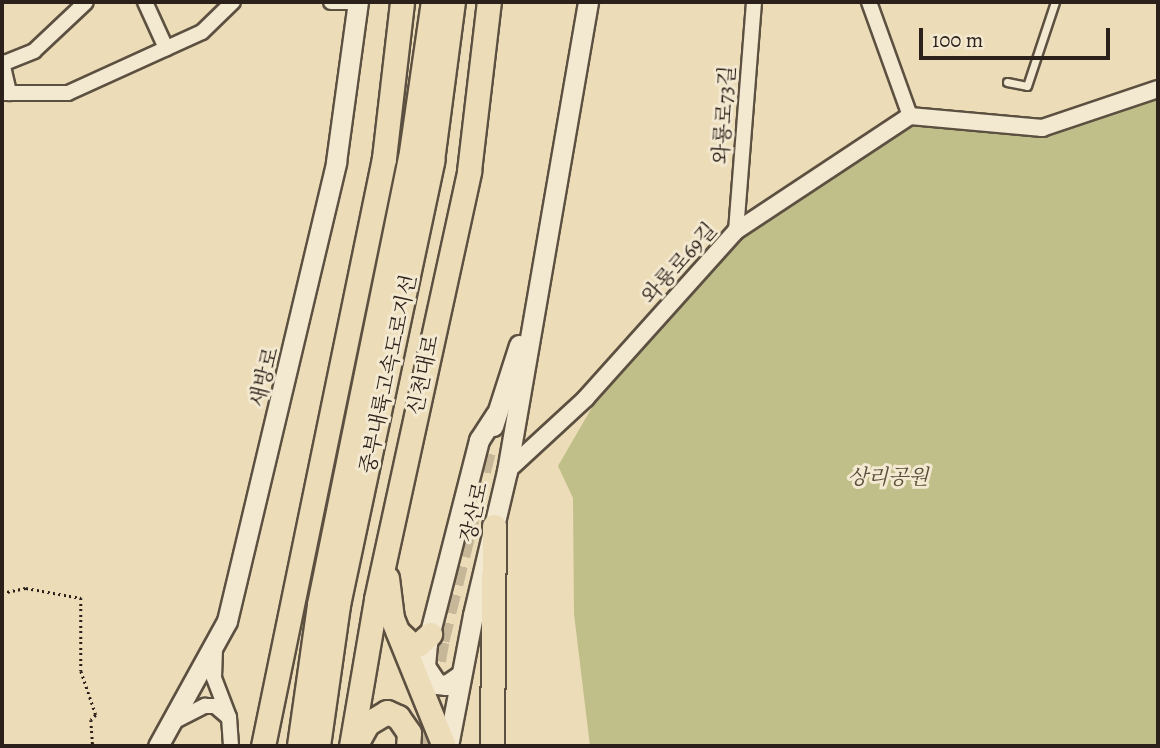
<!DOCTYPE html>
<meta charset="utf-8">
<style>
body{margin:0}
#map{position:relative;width:1160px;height:748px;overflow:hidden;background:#ecdcb7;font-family:Alegreya,"Noto Serif KR",serif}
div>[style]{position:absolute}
.green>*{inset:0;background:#c0be89}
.secondary-tunnel>*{height:19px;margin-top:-9.5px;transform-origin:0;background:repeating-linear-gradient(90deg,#c6b798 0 19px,transparent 0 29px)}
.path>*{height:2.5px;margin-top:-1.25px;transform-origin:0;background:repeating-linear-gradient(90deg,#2c211a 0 2px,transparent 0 5.5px)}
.roads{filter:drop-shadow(2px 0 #5c5041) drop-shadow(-2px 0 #5c5041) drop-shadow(0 2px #5c5041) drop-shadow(0 -2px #5c5041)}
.service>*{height:7px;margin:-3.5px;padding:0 3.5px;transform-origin:3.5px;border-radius:3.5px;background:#f3e8d0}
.minor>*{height:14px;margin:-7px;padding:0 7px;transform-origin:7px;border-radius:7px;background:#f3e8d0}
.tertiary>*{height:16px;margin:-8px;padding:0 8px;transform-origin:8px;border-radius:8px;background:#f3e8d0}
.secondary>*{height:19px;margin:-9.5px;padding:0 9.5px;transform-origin:9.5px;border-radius:9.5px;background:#f3e8d0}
.trunk>*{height:23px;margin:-11.5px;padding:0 11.5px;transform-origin:11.5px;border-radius:11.5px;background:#ecdcb7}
.motorway>*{height:24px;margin:-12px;padding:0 12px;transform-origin:12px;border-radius:12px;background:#ecdcb7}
span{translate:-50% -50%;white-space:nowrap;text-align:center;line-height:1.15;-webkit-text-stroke:6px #f3e8d0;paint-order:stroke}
.street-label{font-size:21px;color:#2c211a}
.park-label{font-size:21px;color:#58503b;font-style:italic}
.frame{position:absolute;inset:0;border:4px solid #2c211a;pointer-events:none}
.scale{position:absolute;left:919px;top:28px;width:191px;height:32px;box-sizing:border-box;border:4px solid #2c211a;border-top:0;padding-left:9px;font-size:21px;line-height:24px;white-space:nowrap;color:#2c211a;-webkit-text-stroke:5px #f3e8d0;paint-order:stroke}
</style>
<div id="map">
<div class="green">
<div style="clip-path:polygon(1158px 97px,1158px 746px,590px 746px,574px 614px,573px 498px,558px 466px,598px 397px,739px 237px,915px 122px,1044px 135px)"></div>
</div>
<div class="secondary-tunnel">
<div style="left:421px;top:746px;width:108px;rotate:-79.8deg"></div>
<div style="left:440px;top:640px;width:201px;rotate:-76.2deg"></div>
</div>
<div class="path">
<div style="left:2px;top:593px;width:25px;rotate:-12deg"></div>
<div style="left:26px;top:588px;width:56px;rotate:10.3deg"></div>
<div style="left:81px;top:598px;width:73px;rotate:90deg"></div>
<div style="left:81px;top:671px;width:46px;rotate:71.2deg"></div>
<div style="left:96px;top:715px;width:7px;rotate:135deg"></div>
<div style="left:91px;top:720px;width:26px;rotate:86deg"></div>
</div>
<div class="roads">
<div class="service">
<div style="left:1007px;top:82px;width:20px;rotate:11deg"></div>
<div style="left:1027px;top:86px;width:89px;rotate:-71.6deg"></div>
</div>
<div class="minor">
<div style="left:145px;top:2px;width:51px;rotate:65.5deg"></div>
<div style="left:331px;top:2px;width:27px"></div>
<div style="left:869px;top:2px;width:121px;rotate:70.2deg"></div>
<div style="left:2px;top:62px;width:32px;rotate:77deg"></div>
<div style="left:2px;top:64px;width:35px;rotate:-22deg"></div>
<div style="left:34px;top:51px;width:71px;rotate:-43.3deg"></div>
<div style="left:2px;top:93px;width:66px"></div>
<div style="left:68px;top:93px;width:147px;rotate:-24.5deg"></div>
<div style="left:202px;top:32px;width:43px;rotate:-44.1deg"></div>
<div style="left:736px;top:231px;width:230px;rotate:-85.5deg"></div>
<div style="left:215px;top:649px;width:29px;rotate:92deg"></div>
<div style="left:214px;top:678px;width:42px;rotate:69deg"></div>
<div style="left:229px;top:717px;width:29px;rotate:86deg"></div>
<div style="left:175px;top:721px;width:34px;rotate:-27deg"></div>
<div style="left:205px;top:706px;width:10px"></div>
<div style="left:215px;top:706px;width:16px;rotate:40deg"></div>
</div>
<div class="tertiary">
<div style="left:507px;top:471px;width:108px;rotate:-42.7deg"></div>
<div style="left:586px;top:398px;width:224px;rotate:-48.1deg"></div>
<div style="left:736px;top:231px;width:209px;rotate:-33.5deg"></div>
<div style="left:910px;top:116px;width:133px;rotate:5.2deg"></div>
<div style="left:1042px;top:128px;width:122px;rotate:-18.6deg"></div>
</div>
<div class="secondary">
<div style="left:493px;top:426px;width:85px;rotate:-72.2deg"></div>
<div style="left:461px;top:675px;width:18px;rotate:146deg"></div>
<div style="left:446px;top:685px;width:9px;rotate:-174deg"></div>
<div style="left:437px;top:684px;width:22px;rotate:-124deg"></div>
<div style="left:425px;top:666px;width:22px;rotate:-85deg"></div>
<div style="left:427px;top:644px;width:211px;rotate:-75.7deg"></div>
<div style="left:479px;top:440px;width:31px;rotate:-57deg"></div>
<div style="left:158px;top:746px;width:143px;rotate:-61.1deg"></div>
<div style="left:227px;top:621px;width:472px;rotate:-76.6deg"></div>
<div style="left:336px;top:162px;width:162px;rotate:-82.2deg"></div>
<div style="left:448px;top:746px;width:133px;rotate:-79.2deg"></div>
<div style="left:473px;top:615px;width:148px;rotate:-76.7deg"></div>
<div style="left:507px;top:471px;width:476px;rotate:-80.2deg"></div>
</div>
<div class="trunk">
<div style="left:387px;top:578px;width:40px;rotate:82.9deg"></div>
<div style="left:392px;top:618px;width:138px;rotate:67.9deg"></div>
<div style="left:398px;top:632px;width:18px;rotate:43deg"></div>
<div style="left:411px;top:644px;width:8px"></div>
<div style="left:419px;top:644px;width:15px;rotate:-42deg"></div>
<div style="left:263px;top:746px;width:600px;rotate:-78.37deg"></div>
<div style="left:384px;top:158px;width:157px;rotate:-83.4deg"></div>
<div style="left:351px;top:746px;width:149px;rotate:-80.3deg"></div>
<div style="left:376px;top:599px;width:438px;rotate:-77.7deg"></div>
<div style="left:469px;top:171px;width:170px;rotate:-83.3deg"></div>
<div style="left:355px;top:746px;width:25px;rotate:-61deg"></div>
<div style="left:367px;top:724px;width:23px;rotate:-31deg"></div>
<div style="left:387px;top:712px;width:12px;rotate:24deg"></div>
<div style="left:398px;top:717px;width:19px;rotate:55deg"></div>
<div style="left:409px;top:733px;width:13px;rotate:94deg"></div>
<div style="left:492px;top:746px;width:220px;rotate:-89.5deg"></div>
</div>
<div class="motorway">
<div style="left:300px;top:746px;width:142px;rotate:-81.9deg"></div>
<div style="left:320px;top:605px;width:455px;rotate:-78.5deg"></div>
<div style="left:411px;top:159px;width:159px;rotate:-81.7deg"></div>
<div style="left:318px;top:746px;width:142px;rotate:-81.9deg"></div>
<div style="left:338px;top:605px;width:454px;rotate:-78deg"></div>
<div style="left:432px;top:161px;width:160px;rotate:-82.5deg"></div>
</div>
</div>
<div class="street-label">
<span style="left:724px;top:115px;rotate:-86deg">와룡로73길</span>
<span style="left:679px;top:263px;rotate:-48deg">와룡로69길</span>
<span style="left:388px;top:374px;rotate:-78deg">중부내륙고속도로지선</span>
<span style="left:423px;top:375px;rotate:-78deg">신천대로</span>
<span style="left:264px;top:377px;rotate:-76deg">새방로</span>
<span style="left:474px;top:512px;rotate:-77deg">장산로</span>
</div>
<div class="park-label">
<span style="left:888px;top:477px">상리공원</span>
</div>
<div class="frame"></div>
<div class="scale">100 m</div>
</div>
